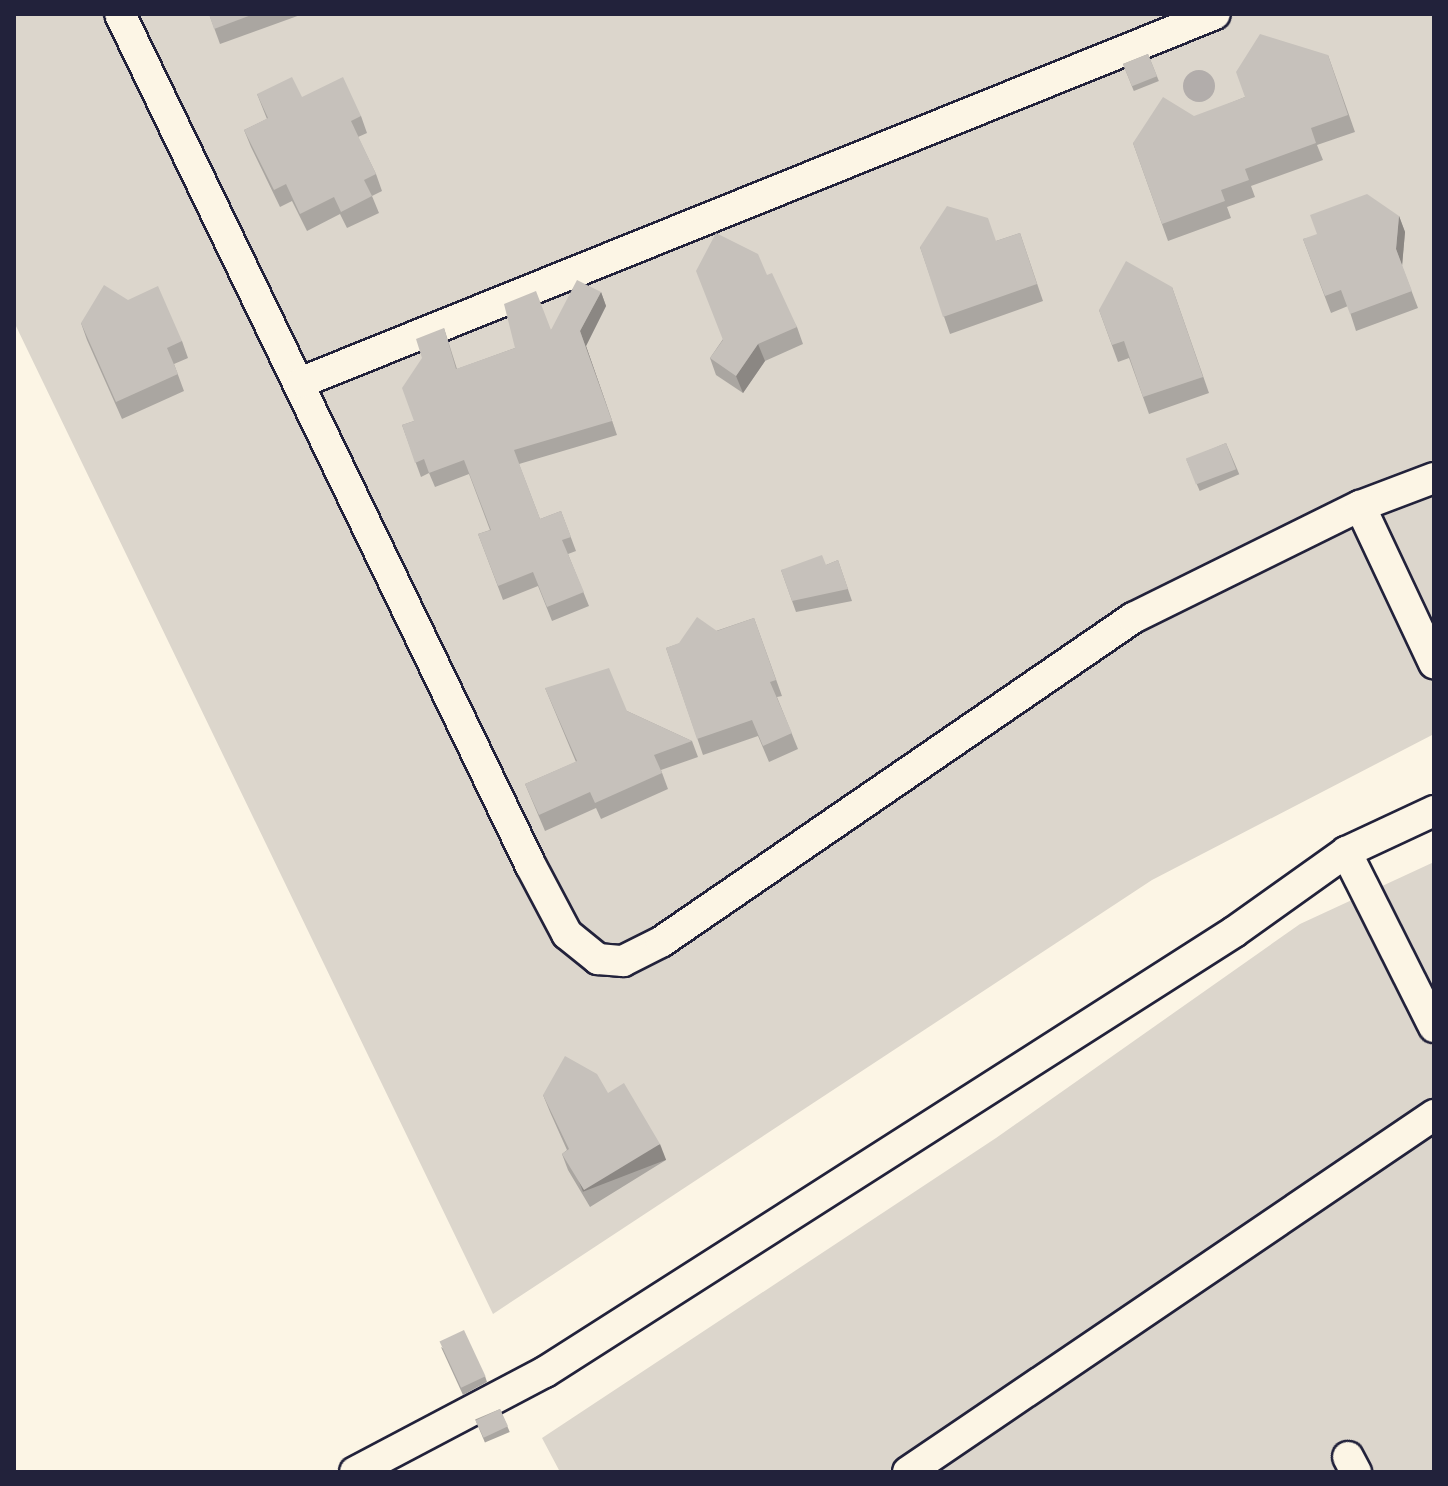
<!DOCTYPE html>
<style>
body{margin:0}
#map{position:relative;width:1448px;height:1486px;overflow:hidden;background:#fcf5e5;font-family:Delius,sans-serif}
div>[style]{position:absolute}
.green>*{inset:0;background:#dcd6cc}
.water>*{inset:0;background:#b2adab}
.round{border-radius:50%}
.roads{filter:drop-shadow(2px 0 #22223b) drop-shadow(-2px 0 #22223b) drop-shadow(0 2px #22223b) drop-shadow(0 -2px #22223b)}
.minor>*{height:30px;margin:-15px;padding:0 15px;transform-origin:15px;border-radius:15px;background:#fcf5e5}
.wall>*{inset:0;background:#aaa6a1;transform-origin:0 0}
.shaded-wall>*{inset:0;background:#8b8783;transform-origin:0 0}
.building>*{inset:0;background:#c6c1bb;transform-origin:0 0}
span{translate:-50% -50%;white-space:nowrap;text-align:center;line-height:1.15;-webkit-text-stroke:6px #fcf5e5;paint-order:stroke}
.frame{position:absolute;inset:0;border:16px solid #22223b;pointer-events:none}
</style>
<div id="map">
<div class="green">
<div style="clip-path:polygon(14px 14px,1434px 14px,1434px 734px,1152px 880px,493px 1314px,14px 322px)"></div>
<div style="clip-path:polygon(1434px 862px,1434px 1472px,560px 1472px,542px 1438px,996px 1138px,1300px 924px)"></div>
</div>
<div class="water">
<div class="round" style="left:1183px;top:70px;width:32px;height:32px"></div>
</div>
<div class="roads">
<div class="minor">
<div style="left:120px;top:14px;width:946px;rotate:64.25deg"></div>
<div style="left:531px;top:866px;width:77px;rotate:62.1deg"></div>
<div style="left:567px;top:934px;width:40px;rotate:39deg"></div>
<div style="left:598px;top:959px;width:25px;rotate:5deg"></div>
<div style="left:623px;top:961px;width:42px;rotate:-26.6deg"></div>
<div style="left:661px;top:942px;width:573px;rotate:-34.47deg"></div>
<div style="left:1133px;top:618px;width:253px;rotate:-26.3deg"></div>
<div style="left:1360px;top:506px;width:79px;rotate:-20.7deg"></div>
<div style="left:302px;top:382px;width:984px;rotate:-21.95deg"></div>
<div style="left:1360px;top:506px;width:174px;rotate:64.8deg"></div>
<div style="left:1346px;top:852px;width:196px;rotate:63.3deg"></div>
<div style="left:1348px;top:1457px;width:17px;rotate:62deg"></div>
<div style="left:355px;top:1472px;width:215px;rotate:-27.8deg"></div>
<div style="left:545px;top:1372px;width:818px;rotate:-32.56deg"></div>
<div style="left:1234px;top:932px;width:138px;rotate:-35.5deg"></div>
<div style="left:1346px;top:852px;width:97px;rotate:-25deg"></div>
<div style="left:908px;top:1472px;width:636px;rotate:-34.17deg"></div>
</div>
</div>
<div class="wall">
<div style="clip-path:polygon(209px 14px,303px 14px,220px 44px)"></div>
<div style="left:1148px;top:54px;width:29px;height:27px;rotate:68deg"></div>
<div style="clip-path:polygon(1328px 55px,1355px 132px,1317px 145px,1323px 160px,1251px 186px,1255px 197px,1227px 207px,1231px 218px,1168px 241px,1133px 143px,1245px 97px)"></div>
<div style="clip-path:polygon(257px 94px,302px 97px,361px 116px,367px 133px,358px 137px,376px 174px,382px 191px,372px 196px,379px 213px,347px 228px,340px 214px,307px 231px,292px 201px,280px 207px,251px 147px,244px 130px,267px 119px)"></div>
<div style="clip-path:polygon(1399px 216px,1405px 232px,1402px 266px,1418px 308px,1356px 331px,1348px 306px,1331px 313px,1303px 239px)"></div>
<div style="clip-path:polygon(1020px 233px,1043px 301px,950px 334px,920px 247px,996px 241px)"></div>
<div style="clip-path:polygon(767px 275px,797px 327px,803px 344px,765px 361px,743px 393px,716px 375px,710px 358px)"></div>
<div style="clip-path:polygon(1172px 287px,1209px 393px,1149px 414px,1129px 358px,1118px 362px,1099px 310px)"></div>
<div style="clip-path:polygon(601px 292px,606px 306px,586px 346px,617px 435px,519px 464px,540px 519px,561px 511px,576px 551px,568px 554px,589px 606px,552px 621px,538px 586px,503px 600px,478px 534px,490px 530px,469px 474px,435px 487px,429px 473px,421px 477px,402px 425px,414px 421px,444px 328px,457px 369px,515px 348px,551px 330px)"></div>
<div style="clip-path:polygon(81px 323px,182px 341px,188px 358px,174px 364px,184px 391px,122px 419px,87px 340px)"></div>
<div style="left:1226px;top:443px;width:34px;height:43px;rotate:67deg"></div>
<div style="clip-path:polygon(838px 560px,852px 601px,796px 612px,781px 570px,826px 565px)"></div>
<div style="clip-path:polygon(754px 618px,782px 696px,777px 697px,798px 749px,769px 762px,758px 736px,703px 755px,666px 648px)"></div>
<div style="clip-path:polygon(545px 688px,627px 711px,692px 741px,698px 757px,661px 770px,668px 789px,601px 819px,596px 808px,545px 831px,525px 784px,576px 762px)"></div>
<div style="clip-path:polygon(608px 1093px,666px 1160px,590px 1207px,568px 1170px,562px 1154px,567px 1150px,550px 1112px,543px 1095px)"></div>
<div style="clip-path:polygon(441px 1347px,485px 1376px,487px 1382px,463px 1395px)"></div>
<div style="left:500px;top:1409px;width:25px;height:27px;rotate:67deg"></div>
</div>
<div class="shaded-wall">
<div style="clip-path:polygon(1399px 216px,1405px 232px,1402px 266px,1396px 249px)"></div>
<div style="clip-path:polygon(601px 292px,606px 306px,586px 346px,617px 435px,580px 331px)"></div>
<div style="clip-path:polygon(758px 344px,765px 361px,743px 393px,736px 376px)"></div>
<div style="left:660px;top:1144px;width:17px;height:89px;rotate:69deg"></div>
</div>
<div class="building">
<div style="clip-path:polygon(209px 14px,254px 14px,214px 29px)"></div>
<div style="clip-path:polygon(1260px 34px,1328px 55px,1348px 115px,1311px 128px,1316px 143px,1245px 169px,1249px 180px,1221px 190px,1225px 201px,1162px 224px,1133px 143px,1163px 97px,1194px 116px,1245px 97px,1236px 72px)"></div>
<div style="left:1148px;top:54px;width:24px;height:27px;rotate:68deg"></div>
<div style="clip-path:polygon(292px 77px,302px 97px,343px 77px,361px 116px,351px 121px,376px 174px,364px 180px,372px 196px,341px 212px,334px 197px,300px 214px,286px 184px,274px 190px,244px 130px,268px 118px,257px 94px)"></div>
<div style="clip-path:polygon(1367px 194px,1399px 216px,1396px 249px,1412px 291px,1350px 314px,1341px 290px,1325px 296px,1303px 239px,1317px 234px,1310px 215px)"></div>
<div style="clip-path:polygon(947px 206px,988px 218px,996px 241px,1020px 233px,1037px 284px,943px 317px,920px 247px)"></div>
<div style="clip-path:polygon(716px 233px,758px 254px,767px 275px,772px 273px,797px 327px,758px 344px,736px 376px,710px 358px,723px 340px,696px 271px)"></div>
<div style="clip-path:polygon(1126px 261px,1172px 287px,1203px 377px,1143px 397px,1124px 341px,1112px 345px,1099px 310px)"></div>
<div style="clip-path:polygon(577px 280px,601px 292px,580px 331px,612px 421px,514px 450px,540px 519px,561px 511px,571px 537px,562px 540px,584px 592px,547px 607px,533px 572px,498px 586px,478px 534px,491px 530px,464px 460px,429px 473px,424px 459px,415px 463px,402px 425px,414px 421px,402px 388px,422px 358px,416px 339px,444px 328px,456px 369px,515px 348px,504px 304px,536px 291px,551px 330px)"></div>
<div style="clip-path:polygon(104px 285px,128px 300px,158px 286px,182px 341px,167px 348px,178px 374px,116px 402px,81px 323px)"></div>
<div style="left:1226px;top:443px;width:28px;height:43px;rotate:69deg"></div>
<div style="clip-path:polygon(822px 555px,826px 565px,838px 560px,848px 589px,792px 601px,781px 570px)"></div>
<div style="clip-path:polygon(697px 617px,717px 631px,754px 618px,776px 680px,770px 682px,792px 733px,763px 746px,752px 720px,697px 739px,666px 648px,679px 643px)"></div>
<div style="clip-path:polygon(609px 668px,627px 711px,692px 741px,654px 755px,662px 773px,595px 803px,590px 792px,539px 815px,525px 784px,577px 761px,545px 688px)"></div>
<div style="clip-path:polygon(565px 1056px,597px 1074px,608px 1093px,624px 1083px,660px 1144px,584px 1190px,562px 1154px,569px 1149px,543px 1095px)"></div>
<div style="left:464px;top:1330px;width:51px;height:27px;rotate:65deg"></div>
<div style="left:500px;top:1409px;width:19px;height:27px;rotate:65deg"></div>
</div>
<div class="frame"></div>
</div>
